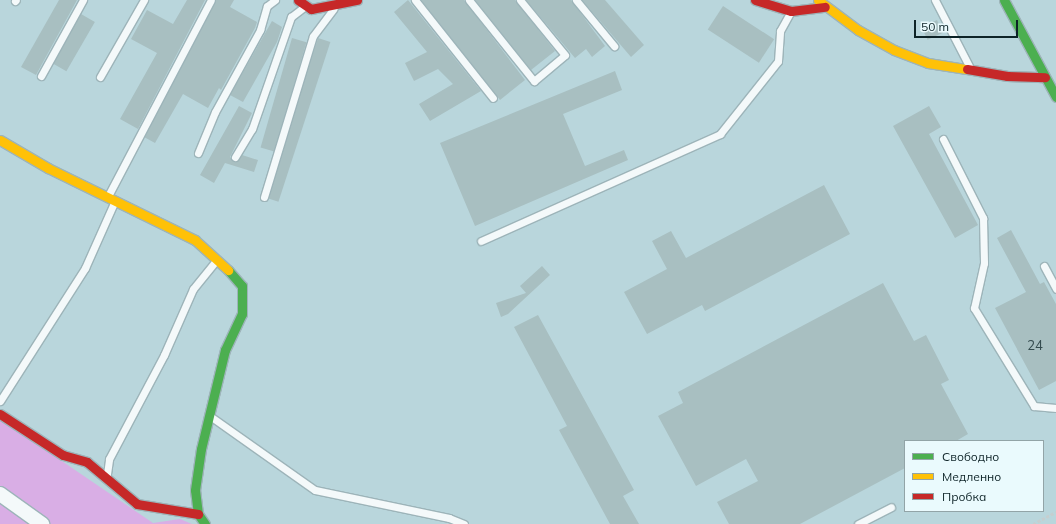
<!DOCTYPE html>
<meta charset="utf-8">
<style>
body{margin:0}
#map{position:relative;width:1056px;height:524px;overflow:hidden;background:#b9d6dc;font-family:Mulish,sans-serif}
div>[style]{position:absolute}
.green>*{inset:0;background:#d9aee5}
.building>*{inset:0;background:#a8bfc1;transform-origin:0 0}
.path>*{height:2.5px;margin-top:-1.25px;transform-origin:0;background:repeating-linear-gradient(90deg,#c5cecf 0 3px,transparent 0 5px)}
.roads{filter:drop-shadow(1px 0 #9db4b9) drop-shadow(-1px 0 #9db4b9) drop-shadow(0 1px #9db4b9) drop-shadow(0 -1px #9db4b9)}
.lane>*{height:7px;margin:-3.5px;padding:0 3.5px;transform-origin:3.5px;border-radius:3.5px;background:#f4f9fa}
.street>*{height:14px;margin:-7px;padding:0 7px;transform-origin:7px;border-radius:7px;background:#f4f9fa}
.fast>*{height:9px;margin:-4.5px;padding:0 4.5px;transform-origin:4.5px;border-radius:4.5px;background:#4caf50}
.slow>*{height:9px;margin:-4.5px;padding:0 4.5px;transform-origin:4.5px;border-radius:4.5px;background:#ffc107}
.jam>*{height:9px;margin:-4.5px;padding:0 4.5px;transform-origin:4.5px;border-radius:4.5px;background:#c62828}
span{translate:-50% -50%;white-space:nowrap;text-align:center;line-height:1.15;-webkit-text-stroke:3.5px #eafafd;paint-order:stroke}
.number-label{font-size:13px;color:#344b4e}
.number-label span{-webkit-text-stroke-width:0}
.legend{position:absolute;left:904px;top:440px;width:140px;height:72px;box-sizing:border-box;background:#eafafd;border:1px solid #92a4a7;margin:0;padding:5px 7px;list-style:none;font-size:12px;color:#0d2327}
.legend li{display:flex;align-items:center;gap:8px;height:20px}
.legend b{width:20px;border:1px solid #92a4a7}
.scale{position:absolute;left:914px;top:20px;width:104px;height:18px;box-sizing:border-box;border:2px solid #0d2327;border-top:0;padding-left:5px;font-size:12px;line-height:14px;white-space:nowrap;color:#0d2327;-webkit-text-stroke:3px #eafafd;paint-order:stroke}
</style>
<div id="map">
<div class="green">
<div style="clip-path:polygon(0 419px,153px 523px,180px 519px,192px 524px,0 524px)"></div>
</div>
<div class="building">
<div style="clip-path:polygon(59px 0,77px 0,36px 75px,21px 67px)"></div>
<div style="clip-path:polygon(187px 0,205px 0,138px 129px,120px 119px,157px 53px,131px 39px,147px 10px,173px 24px)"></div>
<div style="clip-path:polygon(216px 0,234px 0,230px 7px,257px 22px,255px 28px,221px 90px,219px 88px,208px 108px,183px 94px,155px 143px,144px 137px)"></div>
<div style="clip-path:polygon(408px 0,481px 91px,430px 121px,419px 104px,453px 84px,438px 69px,414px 81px,405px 63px,427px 52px,394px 12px)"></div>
<div style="clip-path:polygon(421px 0,464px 0,525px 80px,500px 100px)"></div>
<div style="clip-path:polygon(475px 0,515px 0,555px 51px,531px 70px)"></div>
<div style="clip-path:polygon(526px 0,571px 0,605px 46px,592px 57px,586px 49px,575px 58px)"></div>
<div style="clip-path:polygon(582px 0,605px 0,644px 45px,631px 57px)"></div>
<div style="left:723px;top:6px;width:61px;height:28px;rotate:33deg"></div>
<div style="left:81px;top:14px;width:16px;height:57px;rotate:30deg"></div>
<div style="left:937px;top:20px;width:14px;height:17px;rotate:65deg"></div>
<div style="clip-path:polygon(272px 21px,282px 27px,277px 42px,243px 102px,230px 95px)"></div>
<div style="left:292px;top:38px;width:15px;height:114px;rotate:16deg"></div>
<div style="left:318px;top:38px;width:13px;height:168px;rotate:18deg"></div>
<div style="clip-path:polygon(615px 71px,622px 90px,563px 114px,585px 166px,624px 150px,628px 160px,475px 226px,440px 143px)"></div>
<div style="clip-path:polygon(239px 106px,252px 113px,230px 157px,234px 162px,242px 155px,258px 160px,254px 172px,225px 163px,214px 183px,200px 175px)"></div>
<div style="clip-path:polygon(929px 106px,941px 127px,929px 134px,978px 225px,955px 238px,893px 126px)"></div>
<div style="clip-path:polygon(824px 185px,850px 234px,705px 311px,702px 305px,647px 334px,624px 292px,667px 269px,652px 241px,671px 231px,686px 258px)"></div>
<div style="clip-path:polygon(1011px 230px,1040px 284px,1044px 282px,1056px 304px,1056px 381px,1039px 390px,995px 308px,1026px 292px,997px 238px)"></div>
<div style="clip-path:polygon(542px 266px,550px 275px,508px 314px,501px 317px,496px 303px,526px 293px,520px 286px)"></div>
<div style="clip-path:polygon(883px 283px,914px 341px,926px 335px,949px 380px,941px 384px,968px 434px,956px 441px,905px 441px,905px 468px,800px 524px,729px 524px,717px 502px,758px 481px,746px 459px,696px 486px,658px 416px,683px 403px,678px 392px)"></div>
<div style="clip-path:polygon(538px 315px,634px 490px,623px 496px,639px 524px,610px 524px,559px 430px,567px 426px,514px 327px)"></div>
</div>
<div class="path">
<div style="left:1033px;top:524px;width:26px;rotate:-28deg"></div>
</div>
<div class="roads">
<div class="lane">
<div style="left:415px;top:0;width:125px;rotate:51.5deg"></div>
<div style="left:469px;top:0;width:104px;rotate:51.3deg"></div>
<div style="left:534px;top:81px;width:40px;rotate:-40deg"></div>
<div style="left:565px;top:55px;width:71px;rotate:-129.3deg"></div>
<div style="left:576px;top:0;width:60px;rotate:50.4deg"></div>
<div style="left:935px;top:0;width:74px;rotate:62.7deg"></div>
<div style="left:15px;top:1px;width:1px;rotate:-45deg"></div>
<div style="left:41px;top:76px;width:87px;rotate:-61.1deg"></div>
<div style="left:100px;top:77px;width:89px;rotate:-60.3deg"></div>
<div style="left:943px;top:139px;width:89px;rotate:63.1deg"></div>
<div style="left:983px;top:218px;width:45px;rotate:88.7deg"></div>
<div style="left:984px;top:263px;width:46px;rotate:102.5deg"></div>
<div style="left:974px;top:308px;width:115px;rotate:58.5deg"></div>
<div style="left:1034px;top:406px;width:22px;rotate:5deg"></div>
<div style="left:198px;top:153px;width:44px;rotate:-67.5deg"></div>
<div style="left:215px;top:112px;width:94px;rotate:-61.2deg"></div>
<div style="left:260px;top:30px;width:25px;rotate:-74deg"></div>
<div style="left:267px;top:6px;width:10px;rotate:-37deg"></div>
<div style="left:235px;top:157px;width:33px;rotate:-59deg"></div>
<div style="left:252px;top:129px;width:119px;rotate:-70.8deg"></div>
<div style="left:291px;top:17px;width:16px;rotate:-38deg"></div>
<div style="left:108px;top:196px;width:221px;rotate:-62.3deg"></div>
<div style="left:264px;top:197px;width:168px;rotate:-73.1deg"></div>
<div style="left:313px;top:36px;width:34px;rotate:-53deg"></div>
<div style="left:481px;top:241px;width:262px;rotate:-24.1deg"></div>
<div style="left:720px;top:134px;width:93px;rotate:-51.5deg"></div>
<div style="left:778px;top:61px;width:30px;rotate:-86deg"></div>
<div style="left:780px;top:31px;width:21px;rotate:-61deg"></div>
<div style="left:1044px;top:266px;width:26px;rotate:62deg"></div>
<div style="left:0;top:401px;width:158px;rotate:-57.4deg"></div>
<div style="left:85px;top:268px;width:71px;rotate:-66deg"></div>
<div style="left:210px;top:416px;width:128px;rotate:35.2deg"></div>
<div style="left:315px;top:490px;width:137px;rotate:11.8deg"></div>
<div style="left:449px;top:518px;width:16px;rotate:22deg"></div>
<div style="left:107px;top:474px;width:15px;rotate:-82deg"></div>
<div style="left:109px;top:459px;width:118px;rotate:-62.1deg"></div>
<div style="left:164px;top:355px;width:72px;rotate:-66.3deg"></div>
<div style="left:193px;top:289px;width:38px;rotate:-51deg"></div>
<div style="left:858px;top:524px;width:37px;rotate:-27deg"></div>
</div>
<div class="street">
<div style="left:0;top:494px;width:52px;rotate:35.5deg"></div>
</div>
<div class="fast">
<div style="left:1004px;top:0;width:110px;rotate:61.8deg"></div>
<div style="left:205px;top:524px;width:12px;rotate:-125deg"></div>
<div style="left:198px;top:514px;width:24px;rotate:-97deg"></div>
<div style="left:195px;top:490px;width:41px;rotate:-81.7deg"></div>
<div style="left:201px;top:449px;width:102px;rotate:-76.4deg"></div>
<div style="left:225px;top:350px;width:40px;rotate:-65deg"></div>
<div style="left:242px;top:314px;width:28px;rotate:-90deg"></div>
<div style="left:242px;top:286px;width:21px;rotate:-131deg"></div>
</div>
<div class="slow">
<div style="left:818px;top:0;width:50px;rotate:36.9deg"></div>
<div style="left:858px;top:30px;width:41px;rotate:29.1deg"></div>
<div style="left:894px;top:50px;width:36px;rotate:21deg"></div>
<div style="left:928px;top:63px;width:39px;rotate:9deg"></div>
<div style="left:0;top:140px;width:56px;rotate:30.3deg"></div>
<div style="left:48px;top:168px;width:164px;rotate:26.1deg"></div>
<div style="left:195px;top:240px;width:45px;rotate:42.3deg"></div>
</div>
<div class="jam">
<div style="left:298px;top:0;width:16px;rotate:35deg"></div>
<div style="left:311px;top:9px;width:47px;rotate:-11.1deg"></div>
<div style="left:755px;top:0;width:38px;rotate:17deg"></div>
<div style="left:791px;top:11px;width:34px;rotate:-7deg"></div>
<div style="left:967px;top:69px;width:41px;rotate:9.9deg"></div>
<div style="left:1007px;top:76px;width:38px;rotate:2deg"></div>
<div style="left:0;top:414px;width:75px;rotate:33.1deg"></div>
<div style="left:63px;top:455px;width:25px;rotate:16deg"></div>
<div style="left:87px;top:462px;width:65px;rotate:40deg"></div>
<div style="left:137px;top:504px;width:62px;rotate:9.3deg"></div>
</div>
</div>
<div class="number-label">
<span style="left:1035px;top:345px">24</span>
</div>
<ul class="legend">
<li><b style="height:5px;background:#4caf50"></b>Свободно</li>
<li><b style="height:5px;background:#ffc107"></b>Медленно</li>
<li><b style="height:5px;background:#c62828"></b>Пробка</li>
</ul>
<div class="scale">50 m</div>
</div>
